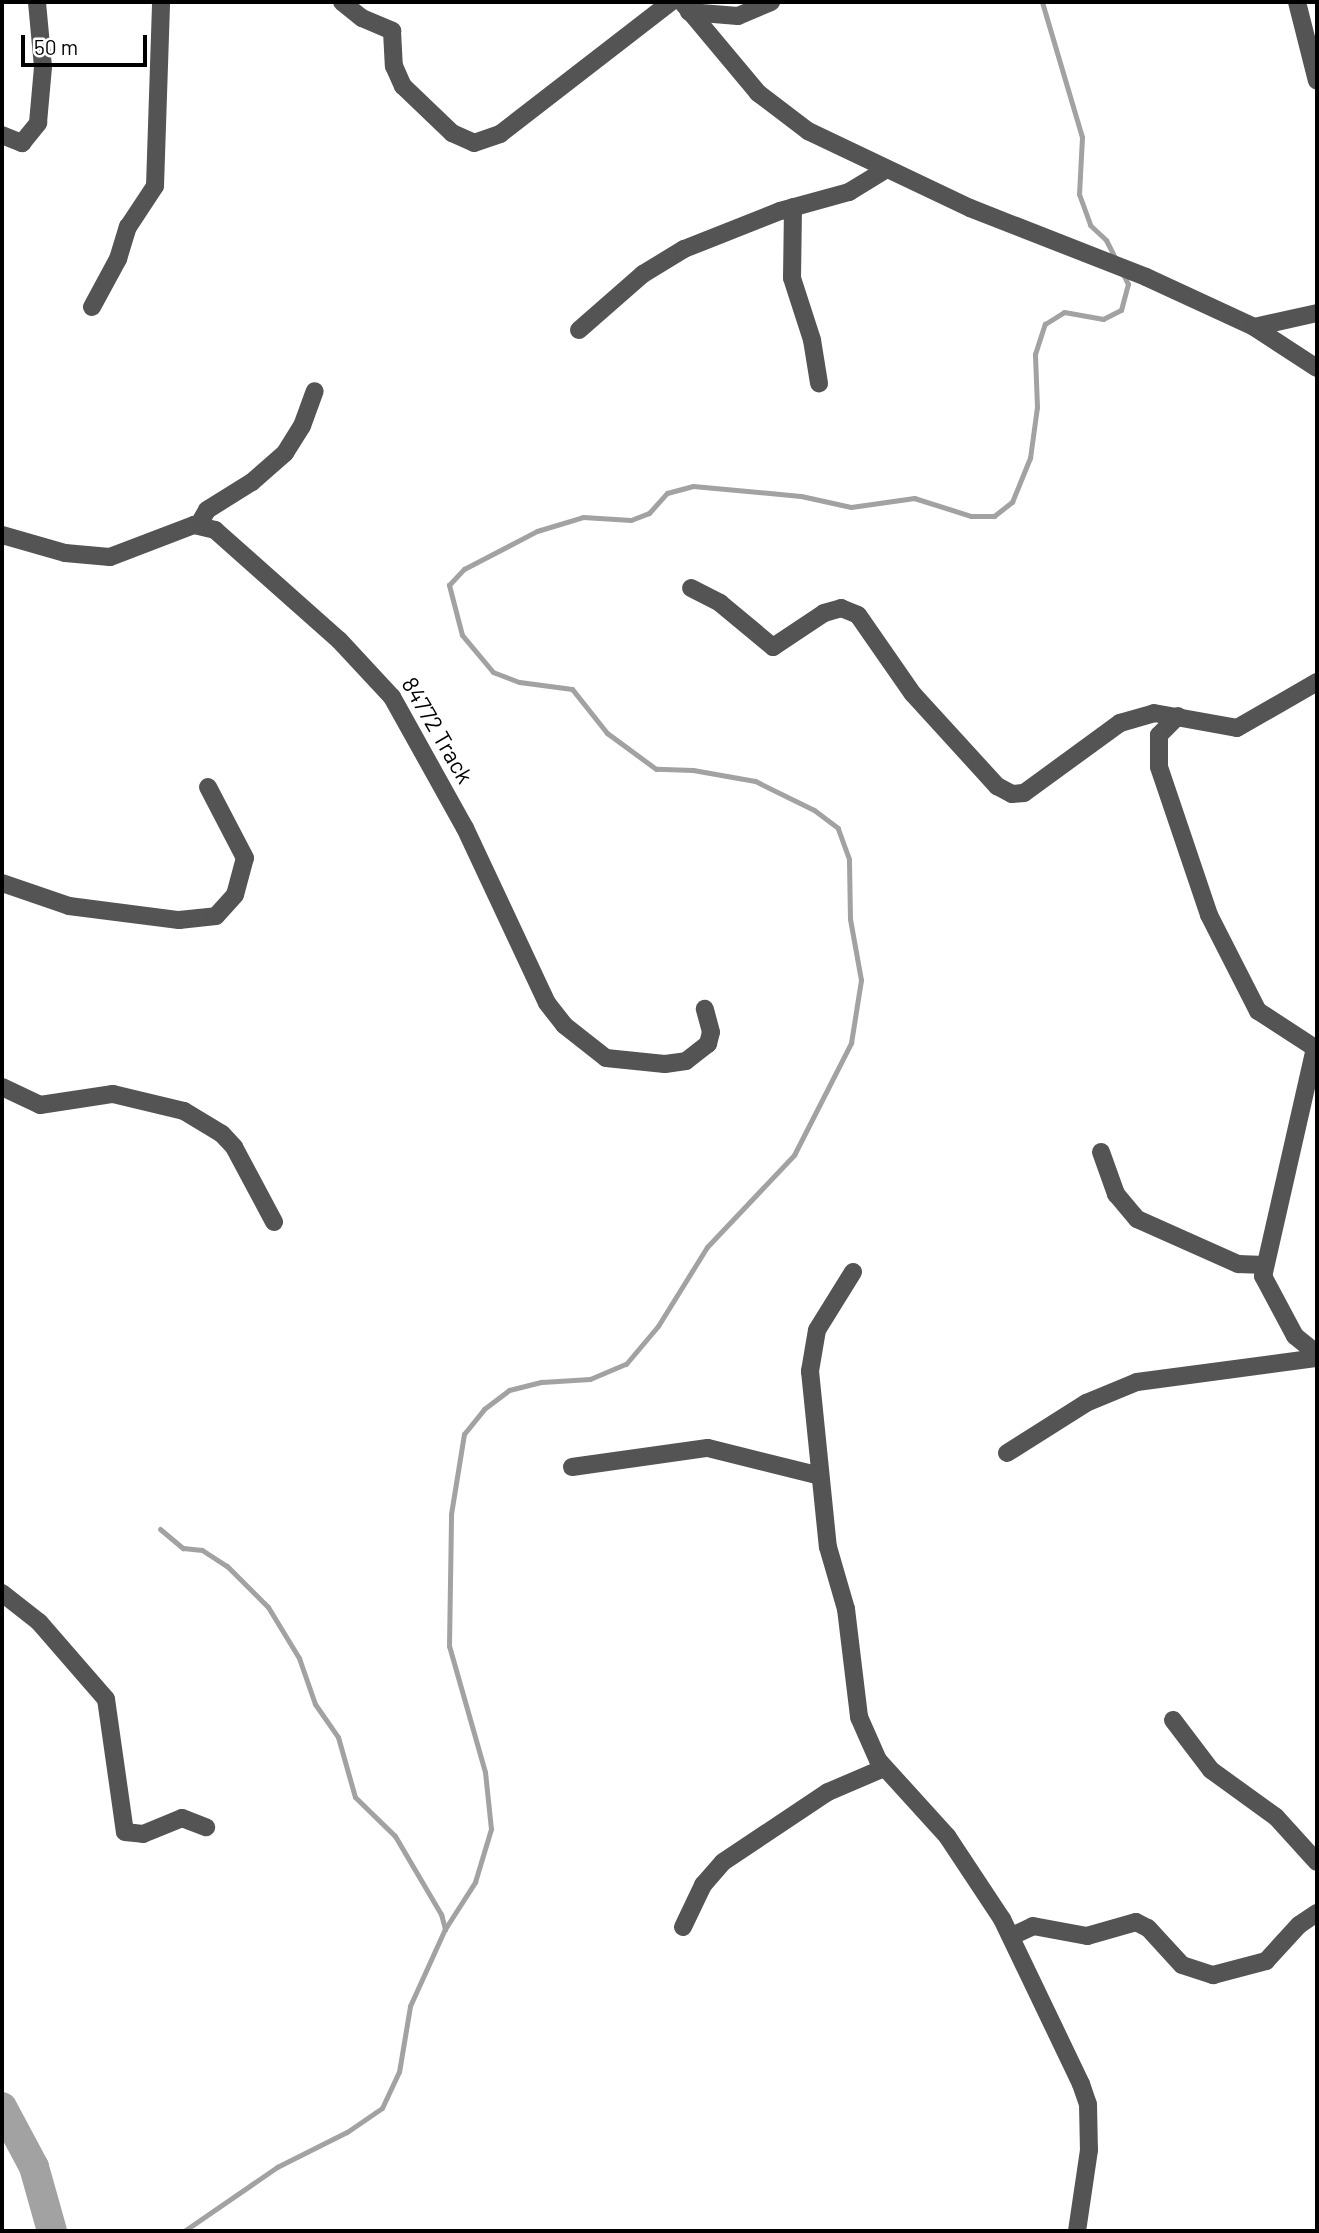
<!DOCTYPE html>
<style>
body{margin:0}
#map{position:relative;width:1319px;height:2233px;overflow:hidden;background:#fff;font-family:Barlow,sans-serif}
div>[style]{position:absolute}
.stream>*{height:5px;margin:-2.5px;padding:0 2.5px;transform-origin:2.5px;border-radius:2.5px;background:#a2a2a2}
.river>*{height:30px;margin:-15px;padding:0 15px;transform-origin:15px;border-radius:15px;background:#a2a2a2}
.minor>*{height:18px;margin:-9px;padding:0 9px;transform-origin:9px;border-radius:9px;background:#545454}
span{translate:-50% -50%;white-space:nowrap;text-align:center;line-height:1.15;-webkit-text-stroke:7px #fff;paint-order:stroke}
.street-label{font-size:23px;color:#000}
.frame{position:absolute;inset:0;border:4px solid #000;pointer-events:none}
.scale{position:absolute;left:21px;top:35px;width:126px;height:32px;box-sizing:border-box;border:4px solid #000;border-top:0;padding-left:9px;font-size:21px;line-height:24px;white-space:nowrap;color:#000;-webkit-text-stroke:5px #fff;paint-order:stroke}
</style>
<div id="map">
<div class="stream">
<div style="left:1042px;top:2px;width:141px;rotate:73.5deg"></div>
<div style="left:1082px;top:137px;width:57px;rotate:93deg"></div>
<div style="left:1079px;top:194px;width:33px;rotate:70deg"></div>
<div style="left:1090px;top:225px;width:22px;rotate:43deg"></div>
<div style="left:1106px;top:240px;width:20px;rotate:63deg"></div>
<div style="left:160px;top:1529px;width:30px;rotate:40deg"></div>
<div style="left:183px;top:1548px;width:19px;rotate:6deg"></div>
<div style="left:202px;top:1550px;width:30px;rotate:33deg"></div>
<div style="left:227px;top:1566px;width:58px;rotate:45deg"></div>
<div style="left:268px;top:1607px;width:60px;rotate:58.7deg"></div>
<div style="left:299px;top:1658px;width:49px;rotate:70.8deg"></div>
<div style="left:315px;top:1704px;width:40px;rotate:55.1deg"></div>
<div style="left:338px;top:1737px;width:62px;rotate:74.2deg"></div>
<div style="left:355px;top:1797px;width:56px;rotate:44.3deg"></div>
<div style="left:395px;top:1836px;width:91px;rotate:59.5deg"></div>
<div style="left:441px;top:1914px;width:16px;rotate:75deg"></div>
<div style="left:184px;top:2231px;width:113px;rotate:-34.5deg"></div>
<div style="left:277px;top:2167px;width:78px;rotate:-26.6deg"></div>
<div style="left:347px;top:2132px;width:42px;rotate:-34.4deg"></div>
<div style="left:382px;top:2108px;width:40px;rotate:-65deg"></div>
<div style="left:399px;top:2072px;width:67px;rotate:-80.5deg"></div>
<div style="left:410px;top:2006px;width:85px;rotate:-65.6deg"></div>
<div style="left:445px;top:1929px;width:56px;rotate:-57.4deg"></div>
<div style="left:475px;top:1882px;width:55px;rotate:-73.2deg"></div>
<div style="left:491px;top:1829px;width:57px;rotate:-96deg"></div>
<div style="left:485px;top:1772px;width:131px;rotate:-105.9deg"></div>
<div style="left:449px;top:1646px;width:132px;rotate:-89.1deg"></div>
<div style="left:451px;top:1514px;width:81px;rotate:-80.8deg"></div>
<div style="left:464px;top:1434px;width:32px;rotate:-51deg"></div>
<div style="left:484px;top:1409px;width:31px;rotate:-37deg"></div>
<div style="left:509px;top:1390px;width:34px;rotate:-14deg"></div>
<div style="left:542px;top:1382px;width:48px;rotate:-3.6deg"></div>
<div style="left:590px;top:1379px;width:39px;rotate:-23deg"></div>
<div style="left:626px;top:1364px;width:50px;rotate:-49.9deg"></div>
<div style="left:658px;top:1326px;width:93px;rotate:-58.2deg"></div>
<div style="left:707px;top:1247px;width:127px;rotate:-46.6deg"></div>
<div style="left:794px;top:1155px;width:126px;rotate:-63deg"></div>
<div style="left:851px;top:1043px;width:64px;rotate:-81deg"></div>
<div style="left:861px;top:980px;width:62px;rotate:-100.2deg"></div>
<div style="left:850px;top:919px;width:60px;rotate:-91deg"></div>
<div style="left:849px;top:859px;width:33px;rotate:-110deg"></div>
<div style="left:838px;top:828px;width:30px;rotate:-143deg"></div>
<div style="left:814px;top:810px;width:66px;rotate:-153.8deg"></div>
<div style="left:755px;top:781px;width:63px;rotate:-169.9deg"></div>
<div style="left:693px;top:770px;width:37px;rotate:-178deg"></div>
<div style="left:656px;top:769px;width:61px;rotate:-143.7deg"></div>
<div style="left:607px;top:733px;width:56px;rotate:-128.5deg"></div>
<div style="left:572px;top:689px;width:53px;rotate:-172.5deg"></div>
<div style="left:519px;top:682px;width:28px;rotate:-159deg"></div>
<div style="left:493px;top:672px;width:48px;rotate:-130deg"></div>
<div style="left:462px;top:635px;width:52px;rotate:-104.6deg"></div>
<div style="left:449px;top:585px;width:22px;rotate:-47deg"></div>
<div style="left:464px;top:569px;width:82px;rotate:-27.5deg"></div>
<div style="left:537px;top:531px;width:48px;rotate:-16.9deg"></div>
<div style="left:583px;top:517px;width:48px;rotate:3.6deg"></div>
<div style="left:631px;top:520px;width:19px;rotate:-21deg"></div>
<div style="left:649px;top:513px;width:27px;rotate:-48deg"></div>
<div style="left:667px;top:493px;width:27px;rotate:-15deg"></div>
<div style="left:693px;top:486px;width:108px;rotate:5.3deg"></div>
<div style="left:801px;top:496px;width:51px;rotate:12.4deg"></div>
<div style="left:851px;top:507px;width:64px;rotate:-8.1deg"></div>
<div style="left:914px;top:498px;width:60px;rotate:17.5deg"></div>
<div style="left:971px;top:516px;width:23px"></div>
<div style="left:994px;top:516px;width:23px;rotate:-38deg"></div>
<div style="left:1012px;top:502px;width:48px;rotate:-67.8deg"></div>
<div style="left:1030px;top:458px;width:51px;rotate:-82.2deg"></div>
<div style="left:1037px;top:407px;width:53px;rotate:-92.2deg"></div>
<div style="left:1035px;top:354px;width:32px;rotate:-72deg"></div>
<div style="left:1045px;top:324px;width:22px;rotate:-32deg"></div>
<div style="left:1064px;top:312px;width:40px;rotate:10deg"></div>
<div style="left:1103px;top:319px;width:20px;rotate:-27deg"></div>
<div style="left:1121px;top:310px;width:27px;rotate:-75deg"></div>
<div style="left:1128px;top:284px;width:11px;rotate:-117deg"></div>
</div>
<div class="river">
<div style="left:2px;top:2107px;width:68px;rotate:61.9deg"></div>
<div style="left:34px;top:2167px;width:66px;rotate:74.3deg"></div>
</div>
<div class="minor">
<div style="left:342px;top:2px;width:26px;rotate:39deg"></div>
<div style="left:362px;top:18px;width:33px;rotate:23deg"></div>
<div style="left:392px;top:31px;width:35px;rotate:87deg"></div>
<div style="left:394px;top:66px;width:22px;rotate:66deg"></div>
<div style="left:403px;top:86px;width:68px;rotate:43.8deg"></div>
<div style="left:452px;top:133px;width:24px;rotate:24deg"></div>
<div style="left:474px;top:143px;width:28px;rotate:-19deg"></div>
<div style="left:500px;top:134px;width:216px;rotate:-37.7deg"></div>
<div style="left:682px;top:2px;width:119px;rotate:50.1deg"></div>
<div style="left:758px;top:93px;width:63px;rotate:37.2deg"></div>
<div style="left:808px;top:131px;width:179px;rotate:25.4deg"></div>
<div style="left:970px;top:208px;width:189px;rotate:21.4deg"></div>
<div style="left:1146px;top:277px;width:119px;rotate:24.8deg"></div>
<div style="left:1254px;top:327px;width:75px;rotate:33.1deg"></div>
<div style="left:1297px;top:2px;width:81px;rotate:75.8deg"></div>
<div style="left:689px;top:12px;width:49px;rotate:4.7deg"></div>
<div style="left:738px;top:16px;width:36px;rotate:-23deg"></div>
<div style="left:2px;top:135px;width:22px;rotate:22deg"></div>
<div style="left:22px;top:143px;width:26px;rotate:-51deg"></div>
<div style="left:38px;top:123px;width:56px;rotate:-84.9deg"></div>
<div style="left:43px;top:67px;width:65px;rotate:-95.3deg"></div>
<div style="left:793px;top:207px;width:71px;rotate:90.8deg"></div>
<div style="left:792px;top:278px;width:65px;rotate:72.1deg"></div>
<div style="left:812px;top:340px;width:44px;rotate:80.8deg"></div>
<div style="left:92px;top:307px;width:55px;rotate:-61.6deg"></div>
<div style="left:118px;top:259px;width:34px;rotate:-73deg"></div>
<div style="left:128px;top:227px;width:49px;rotate:-56.6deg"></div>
<div style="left:155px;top:186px;width:184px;rotate:-88.1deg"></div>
<div style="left:1254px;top:327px;width:65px;rotate:-12.5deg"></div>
<div style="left:579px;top:330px;width:85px;rotate:-41.2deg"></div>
<div style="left:643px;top:274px;width:48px;rotate:-31.4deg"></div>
<div style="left:684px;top:249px;width:103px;rotate:-21.6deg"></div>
<div style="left:780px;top:211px;width:72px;rotate:-15.4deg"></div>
<div style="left:849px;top:192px;width:42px;rotate:-31.4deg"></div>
<div style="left:199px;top:524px;width:16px;rotate:-60deg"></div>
<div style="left:207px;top:510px;width:53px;rotate:-31.9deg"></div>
<div style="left:252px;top:482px;width:44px;rotate:-41.3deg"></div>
<div style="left:285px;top:453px;width:32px;rotate:-58deg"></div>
<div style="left:302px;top:426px;width:37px;rotate:-70deg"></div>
<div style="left:2px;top:535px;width:66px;rotate:15.9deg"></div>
<div style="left:65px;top:553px;width:45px;rotate:5.1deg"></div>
<div style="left:110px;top:557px;width:90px;rotate:-20.9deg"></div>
<div style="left:194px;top:525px;width:22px;rotate:13deg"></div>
<div style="left:215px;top:530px;width:166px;rotate:41.6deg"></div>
<div style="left:339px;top:640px;width:78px;rotate:47.1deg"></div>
<div style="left:392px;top:697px;width:150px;rotate:60.9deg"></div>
<div style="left:465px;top:828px;width:193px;rotate:64.9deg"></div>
<div style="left:547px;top:1003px;width:28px;rotate:52deg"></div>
<div style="left:564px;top:1025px;width:53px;rotate:38.2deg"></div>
<div style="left:606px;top:1058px;width:59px;rotate:5.8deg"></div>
<div style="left:665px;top:1064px;width:21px;rotate:-8deg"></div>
<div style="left:686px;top:1061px;width:28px;rotate:-38deg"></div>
<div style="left:708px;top:1044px;width:12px;rotate:-76deg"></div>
<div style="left:711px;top:1032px;width:24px;rotate:-105deg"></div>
<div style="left:691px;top:588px;width:33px;rotate:27deg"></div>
<div style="left:720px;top:603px;width:69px;rotate:39.7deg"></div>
<div style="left:773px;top:647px;width:61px;rotate:-33.7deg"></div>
<div style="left:824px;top:613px;width:18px;rotate:-16deg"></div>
<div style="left:841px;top:608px;width:18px;rotate:22deg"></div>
<div style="left:858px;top:615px;width:96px;rotate:55.2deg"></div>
<div style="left:913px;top:694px;width:125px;rotate:47.6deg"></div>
<div style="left:997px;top:786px;width:17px;rotate:28deg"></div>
<div style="left:1012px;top:794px;width:12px;rotate:-5deg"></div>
<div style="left:1024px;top:793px;width:119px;rotate:-36.1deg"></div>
<div style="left:1120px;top:723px;width:35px;rotate:-16deg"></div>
<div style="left:1154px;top:713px;width:84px;rotate:10.2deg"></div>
<div style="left:1237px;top:728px;width:92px;rotate:-29.9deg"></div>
<div style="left:1178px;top:716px;width:27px;rotate:135deg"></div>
<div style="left:1159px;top:735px;width:32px;rotate:90deg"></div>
<div style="left:1159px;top:767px;width:156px;rotate:71.3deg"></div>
<div style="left:1209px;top:915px;width:108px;rotate:63deg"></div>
<div style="left:1258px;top:1011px;width:68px;rotate:33deg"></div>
<div style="left:1315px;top:1048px;width:234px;rotate:102.8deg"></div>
<div style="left:1263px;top:1276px;width:68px;rotate:61.9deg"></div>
<div style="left:1295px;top:1336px;width:28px;rotate:39deg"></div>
<div style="left:2px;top:883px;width:71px;rotate:18.9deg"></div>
<div style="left:69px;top:906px;width:111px;rotate:7.3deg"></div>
<div style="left:179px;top:920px;width:37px;rotate:-6deg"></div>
<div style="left:216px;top:916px;width:28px;rotate:-48deg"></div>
<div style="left:235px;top:895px;width:38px;rotate:-75deg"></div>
<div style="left:245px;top:858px;width:80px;rotate:-117.5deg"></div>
<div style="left:2px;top:1087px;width:42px;rotate:25.3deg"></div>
<div style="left:40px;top:1105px;width:74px;rotate:-8.6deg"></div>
<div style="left:113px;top:1094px;width:73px;rotate:13.5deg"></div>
<div style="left:184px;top:1111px;width:44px;rotate:31.2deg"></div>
<div style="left:222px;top:1134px;width:18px;rotate:47deg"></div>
<div style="left:234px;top:1147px;width:85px;rotate:61.9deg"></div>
<div style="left:1101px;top:1152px;width:45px;rotate:70.3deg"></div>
<div style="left:1116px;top:1194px;width:33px;rotate:50deg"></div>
<div style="left:1137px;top:1219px;width:111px;rotate:24deg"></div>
<div style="left:1238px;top:1264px;width:27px;rotate:2deg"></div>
<div style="left:853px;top:1272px;width:68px;rotate:121.8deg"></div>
<div style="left:817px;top:1330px;width:42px;rotate:99.7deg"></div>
<div style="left:810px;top:1371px;width:177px;rotate:84.2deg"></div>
<div style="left:828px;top:1547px;width:65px;rotate:73.8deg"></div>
<div style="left:846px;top:1609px;width:109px;rotate:83.1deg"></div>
<div style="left:859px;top:1717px;width:47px;rotate:66.2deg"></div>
<div style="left:878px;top:1760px;width:103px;rotate:47.8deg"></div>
<div style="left:947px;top:1836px;width:100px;rotate:56.5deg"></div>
<div style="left:1002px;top:1919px;width:183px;rotate:64.4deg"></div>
<div style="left:1081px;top:2084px;width:21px;rotate:71deg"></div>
<div style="left:1088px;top:2104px;width:46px;rotate:88.8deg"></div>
<div style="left:1089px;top:2150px;width:82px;rotate:98.4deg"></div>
<div style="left:1007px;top:1453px;width:93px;rotate:-32.3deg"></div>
<div style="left:1086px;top:1403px;width:55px;rotate:-22.4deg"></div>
<div style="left:1137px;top:1382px;width:182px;rotate:-7.6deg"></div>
<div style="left:572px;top:1467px;width:137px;rotate:-8deg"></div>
<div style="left:708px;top:1448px;width:115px;rotate:14deg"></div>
<div style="left:2px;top:1593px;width:47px;rotate:38.1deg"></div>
<div style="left:39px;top:1622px;width:102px;rotate:49deg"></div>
<div style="left:106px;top:1699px;width:134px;rotate:81.9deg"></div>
<div style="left:125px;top:1832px;width:18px;rotate:6deg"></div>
<div style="left:143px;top:1834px;width:42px;rotate:-22.3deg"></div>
<div style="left:182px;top:1818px;width:26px;rotate:21deg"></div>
<div style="left:1173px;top:1720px;width:63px;rotate:52.8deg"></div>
<div style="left:1211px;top:1770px;width:80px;rotate:35.9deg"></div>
<div style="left:1276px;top:1817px;width:61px;rotate:47.7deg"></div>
<div style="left:683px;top:1927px;width:47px;rotate:-64.5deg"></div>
<div style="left:703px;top:1885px;width:30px;rotate:-49deg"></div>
<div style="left:723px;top:1862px;width:126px;rotate:-33.7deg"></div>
<div style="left:828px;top:1792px;width:61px;rotate:-23.2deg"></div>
<div style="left:1012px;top:1936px;width:23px;rotate:-25deg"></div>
<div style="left:1033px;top:1926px;width:55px;rotate:10.5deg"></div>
<div style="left:1087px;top:1936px;width:51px;rotate:-15.9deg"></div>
<div style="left:1136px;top:1922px;width:13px;rotate:27deg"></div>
<div style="left:1148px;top:1928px;width:50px;rotate:47.4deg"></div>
<div style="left:1182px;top:1965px;width:33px;rotate:18deg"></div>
<div style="left:1213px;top:1975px;width:55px;rotate:-14.8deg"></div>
<div style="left:1266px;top:1961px;width:49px;rotate:-47.5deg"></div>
<div style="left:1299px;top:1925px;width:22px;rotate:-34deg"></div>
</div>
<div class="street-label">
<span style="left:438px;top:730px;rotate:60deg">84772 Track</span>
</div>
<div class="frame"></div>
<div class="scale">50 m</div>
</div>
